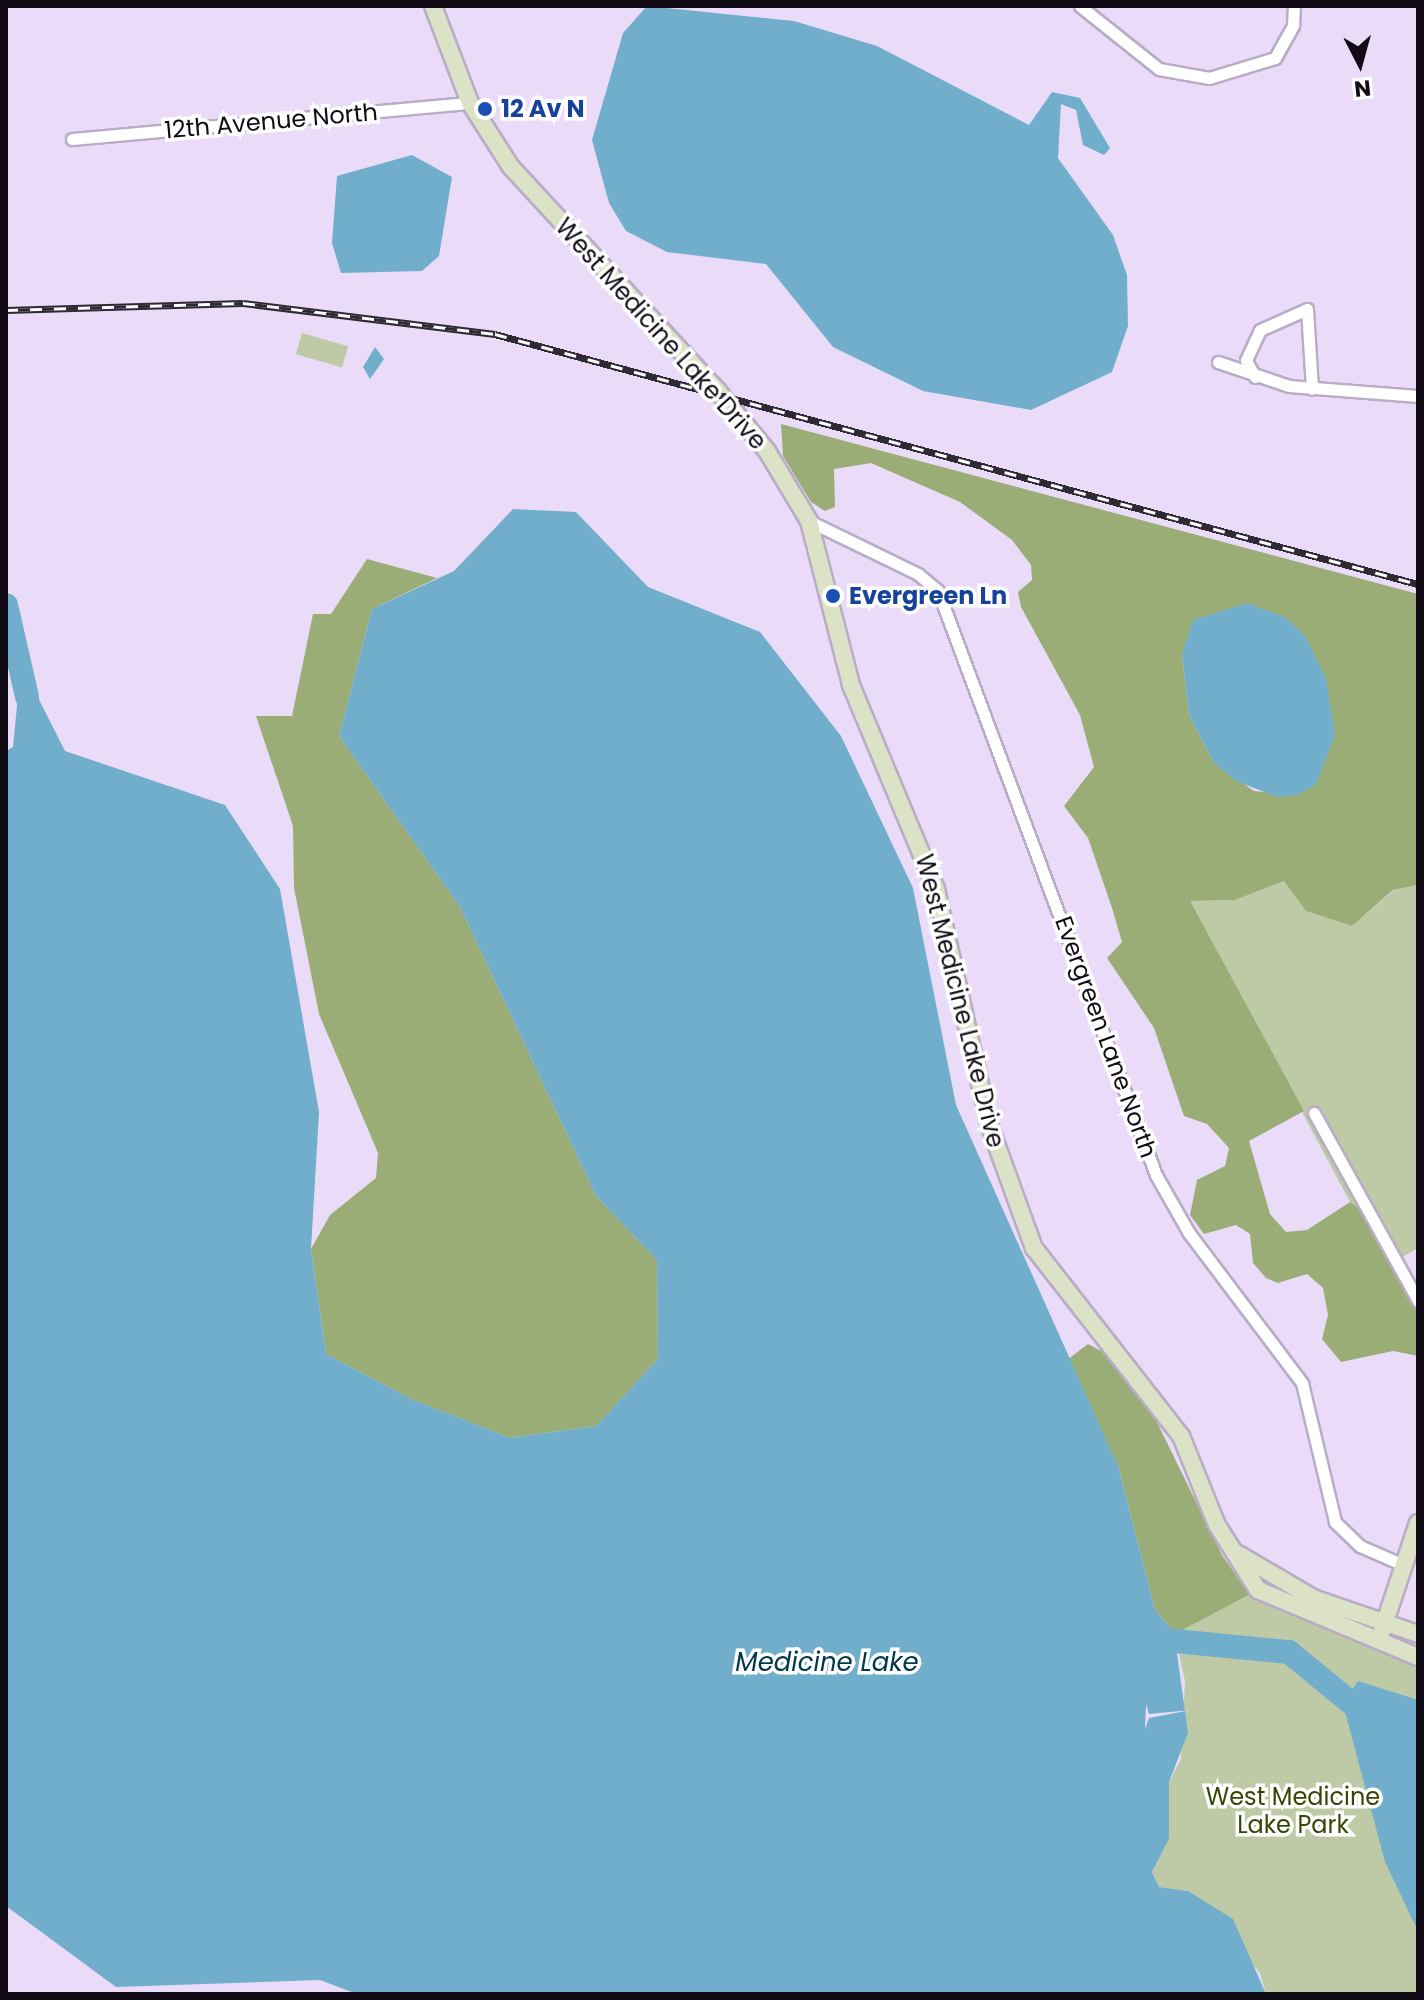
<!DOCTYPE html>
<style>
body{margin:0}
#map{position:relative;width:1424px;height:2000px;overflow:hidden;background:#eadcf8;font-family:Poppins,sans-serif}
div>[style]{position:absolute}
.green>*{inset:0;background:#bdcaa5;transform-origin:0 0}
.forest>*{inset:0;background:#9bad76}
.water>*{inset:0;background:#70aecc}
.pier>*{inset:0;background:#eadcf8}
.river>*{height:24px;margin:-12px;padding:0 12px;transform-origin:12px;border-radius:12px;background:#70aecc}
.roads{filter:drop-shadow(2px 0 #b9acc7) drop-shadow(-2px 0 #b9acc7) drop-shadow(0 2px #b9acc7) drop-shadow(0 -2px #b9acc7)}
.street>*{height:11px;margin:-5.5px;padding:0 5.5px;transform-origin:5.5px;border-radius:5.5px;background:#fff}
.secondary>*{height:16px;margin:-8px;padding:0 8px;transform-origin:8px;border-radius:8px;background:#dce2c6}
.rail>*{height:7px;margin-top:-3.5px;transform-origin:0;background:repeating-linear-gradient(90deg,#fff 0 12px,#2f2934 0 24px);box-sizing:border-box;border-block:2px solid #2f2934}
.dots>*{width:22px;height:22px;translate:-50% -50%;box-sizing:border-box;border:4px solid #fff;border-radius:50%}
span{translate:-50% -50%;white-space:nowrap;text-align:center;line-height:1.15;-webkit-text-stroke:7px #fff;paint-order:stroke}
.transit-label{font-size:24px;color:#164399;font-weight:700}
.left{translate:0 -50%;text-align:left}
.street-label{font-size:24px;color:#100b14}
.park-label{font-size:24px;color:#364605}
.water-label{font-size:26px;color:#00384d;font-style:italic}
.frame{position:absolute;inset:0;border:8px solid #100b14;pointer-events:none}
.north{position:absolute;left:1320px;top:24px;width:80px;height:80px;-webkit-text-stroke:6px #fff;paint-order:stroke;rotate:174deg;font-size:22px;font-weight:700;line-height:32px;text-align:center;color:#100b14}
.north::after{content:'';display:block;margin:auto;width:28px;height:36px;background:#100b14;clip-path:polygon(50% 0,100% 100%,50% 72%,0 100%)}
</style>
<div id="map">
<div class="green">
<div style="left:302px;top:333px;width:48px;height:22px;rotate:16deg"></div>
<div style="clip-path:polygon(1284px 881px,1306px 911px,1352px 926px,1394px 890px,1418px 885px,1418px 1248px,1391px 1264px,1350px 1202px,1189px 901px,1235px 900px)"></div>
<div style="clip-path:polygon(1258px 1590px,1418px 1657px,1418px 1994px,1266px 1994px,1260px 1973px,1188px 1891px,1159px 1887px,1152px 1872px,1169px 1839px,1169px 1782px,1181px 1759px,1185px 1681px,1174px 1632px)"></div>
</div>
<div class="forest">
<div style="clip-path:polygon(evenodd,781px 424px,1418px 594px,1418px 885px,1393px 890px,1352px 926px,1306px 911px,1284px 881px,1235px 900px,1190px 901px,1304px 1111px,1249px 1141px,1270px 1214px,1286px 1232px,1307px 1230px,1350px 1202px,1360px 1209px,1418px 1312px,1418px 1356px,1393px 1351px,1341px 1362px,1322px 1339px,1328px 1315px,1323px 1288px,1307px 1274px,1278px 1283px,1266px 1278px,1253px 1263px,1250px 1234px,1236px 1225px,1204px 1234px,1190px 1215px,1197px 1180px,1225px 1166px,1229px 1148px,1207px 1124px,1184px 1116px,1154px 1028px,1107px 958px,1122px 942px,1112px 908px,1088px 838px,1064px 806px,1094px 767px,1080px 715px,1021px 607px,1018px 592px,1032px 580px,1031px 565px,1012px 540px,960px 502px,871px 463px,834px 469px,835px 507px,825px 511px,811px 502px,783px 456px,781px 424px,1182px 654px,1298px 795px,1254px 791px,1214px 763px,1189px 715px,1182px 654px)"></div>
<div style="clip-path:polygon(367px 559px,437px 578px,372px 609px,339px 736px,460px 907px,596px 1196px,657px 1260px,658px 1359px,596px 1426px,510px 1438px,411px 1399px,326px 1354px,311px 1249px,330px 1215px,376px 1178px,378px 1153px,319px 1014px,294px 888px,293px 826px,256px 716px,292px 716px,313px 614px,331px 614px)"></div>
<div style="clip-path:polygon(1088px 1344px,1105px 1353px,1152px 1412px,1222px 1555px,1240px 1581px,1258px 1590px,1182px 1630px,1174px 1632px,1155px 1610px,1118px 1466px,1067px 1360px)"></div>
</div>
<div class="water">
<div style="clip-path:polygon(647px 6px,794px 21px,877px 46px,1029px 125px,1052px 92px,1080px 98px,1110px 148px,1104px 155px,1083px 145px,1076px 110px,1061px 104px,1058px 158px,1113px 235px,1127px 275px,1128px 326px,1112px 372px,1031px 410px,923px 391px,833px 347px,766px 264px,667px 252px,626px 231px,609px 203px,592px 140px,623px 33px)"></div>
<div style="clip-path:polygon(412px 155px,452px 177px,439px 256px,422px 271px,341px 273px,332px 243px,337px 176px)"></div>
<div style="clip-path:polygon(375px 347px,384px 359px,370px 379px,363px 367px)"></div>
<div style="clip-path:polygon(513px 509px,576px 512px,648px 587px,760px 632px,841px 736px,913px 888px,956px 1105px,1118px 1466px,1155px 1610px,1174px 1632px,1188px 1733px,1169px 1782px,1169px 1839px,1152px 1872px,1159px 1887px,1188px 1891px,1233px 1919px,1266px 1994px,357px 1994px,320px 1980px,116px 1987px,6px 1906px,6px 751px,13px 747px,21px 664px,65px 751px,225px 805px,280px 889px,319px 1112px,311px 1249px,326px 1354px,411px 1399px,510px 1438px,596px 1426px,658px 1359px,657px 1260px,596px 1196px,460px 907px,339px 736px,372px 609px,454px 571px)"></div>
<div style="clip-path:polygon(1247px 603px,1286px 618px,1305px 636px,1326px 679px,1335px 735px,1316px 784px,1298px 795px,1277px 797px,1236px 781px,1214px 763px,1189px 715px,1182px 654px,1193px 620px)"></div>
<div style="clip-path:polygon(1358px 1681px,1418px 1700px,1418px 1931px,1385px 1862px,1343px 1704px)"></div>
</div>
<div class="pier">
<div style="clip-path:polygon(1146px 1704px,1149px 1714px,1191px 1710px,1149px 1718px,1145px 1729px)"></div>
</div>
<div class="river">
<div style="left:6px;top:605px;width:94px;rotate:77.1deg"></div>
<div style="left:1145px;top:1638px;width:145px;rotate:5.6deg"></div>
<div style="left:1289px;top:1652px;width:167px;rotate:39.4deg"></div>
</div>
<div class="roads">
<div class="street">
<div style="left:1080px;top:6px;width:101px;rotate:38.6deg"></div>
<div style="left:1159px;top:69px;width:51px;rotate:10.2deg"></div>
<div style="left:1209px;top:78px;width:69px;rotate:-16.9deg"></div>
<div style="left:1275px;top:58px;width:38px;rotate:-61deg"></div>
<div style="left:1293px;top:25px;width:19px;rotate:-87deg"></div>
<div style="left:72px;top:139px;width:400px;rotate:-5.2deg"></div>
<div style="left:1218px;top:362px;width:75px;rotate:18.7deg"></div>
<div style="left:1289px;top:386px;width:129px;rotate:4.4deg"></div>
<div style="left:1255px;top:377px;width:19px;rotate:-118deg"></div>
<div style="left:1246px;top:360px;width:33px;rotate:-65deg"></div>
<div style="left:1260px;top:330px;width:51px;rotate:-24.1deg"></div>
<div style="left:1307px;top:309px;width:80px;rotate:86.4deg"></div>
<div style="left:809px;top:521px;width:121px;rotate:25.9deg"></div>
<div style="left:918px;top:574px;width:26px;rotate:40deg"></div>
<div style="left:938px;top:591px;width:623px;rotate:69.53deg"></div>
<div style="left:1156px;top:1175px;width:67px;rotate:60.4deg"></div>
<div style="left:1189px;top:1233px;width:188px;rotate:53deg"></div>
<div style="left:1302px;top:1383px;width:143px;rotate:76.6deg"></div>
<div style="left:1335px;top:1522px;width:35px;rotate:44deg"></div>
<div style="left:1360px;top:1546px;width:45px;rotate:23.7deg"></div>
<div style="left:1314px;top:1113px;width:215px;rotate:61deg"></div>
</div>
<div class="secondary">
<div style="left:433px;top:6px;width:104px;rotate:69.1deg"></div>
<div style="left:470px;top:103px;width:76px;rotate:57.4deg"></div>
<div style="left:511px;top:167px;width:304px;rotate:47.3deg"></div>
<div style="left:717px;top:390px;width:79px;rotate:50.7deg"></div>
<div style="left:767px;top:451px;width:82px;rotate:59deg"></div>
<div style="left:809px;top:521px;width:169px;rotate:75.6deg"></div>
<div style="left:851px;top:685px;width:221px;rotate:67.4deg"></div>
<div style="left:936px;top:889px;width:241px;rotate:77.3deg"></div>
<div style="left:989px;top:1124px;width:132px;rotate:70.1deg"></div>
<div style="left:1034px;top:1248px;width:239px;rotate:52deg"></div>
<div style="left:1181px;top:1436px;width:96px;rotate:68deg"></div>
<div style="left:1217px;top:1525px;width:77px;rotate:57.8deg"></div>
<div style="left:1258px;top:1590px;width:173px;rotate:22.7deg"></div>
<div style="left:1238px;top:1554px;width:87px;rotate:30.4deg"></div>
<div style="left:1313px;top:1598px;width:111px;rotate:18.9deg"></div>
<div style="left:1382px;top:1631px;width:114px;rotate:-71.6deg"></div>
</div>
</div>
<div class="rail">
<div style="left:6px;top:310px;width:237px;rotate:-1.7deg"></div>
<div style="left:243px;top:303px;width:254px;rotate:7deg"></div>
<div style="left:495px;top:334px;width:956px;rotate:15.16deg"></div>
</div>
<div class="dots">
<div style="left:485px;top:109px;background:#1a4fb4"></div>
<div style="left:833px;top:596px;background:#1a4fb4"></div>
</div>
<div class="transit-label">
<span class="left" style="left:501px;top:109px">12 Av N</span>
<span class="left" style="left:849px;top:596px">Evergreen Ln</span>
</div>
<div class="street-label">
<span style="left:271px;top:121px;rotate:-5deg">12th Avenue North</span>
<span style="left:661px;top:334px;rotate:48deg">West Medicine Lake Drive</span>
<span style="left:960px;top:1001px;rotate:76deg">West Medicine Lake Drive</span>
<span style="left:1106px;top:1037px;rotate:70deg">Evergreen Lane North</span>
</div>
<div class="park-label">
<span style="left:1293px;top:1811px">West Medicine<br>Lake Park</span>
</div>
<div class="water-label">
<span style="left:827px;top:1663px">Medicine Lake</span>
</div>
<div class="frame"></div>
<div class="north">N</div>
</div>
